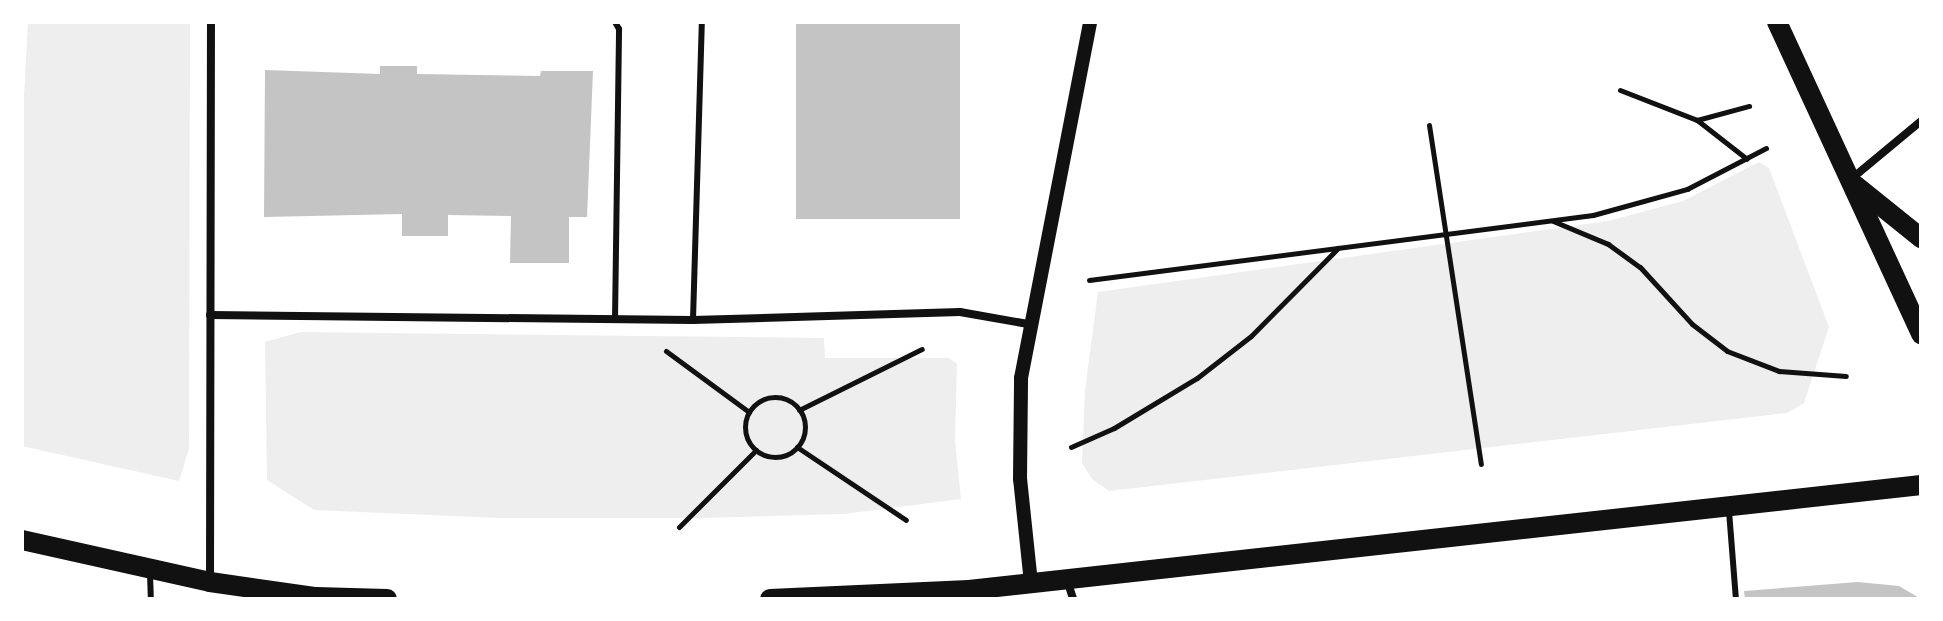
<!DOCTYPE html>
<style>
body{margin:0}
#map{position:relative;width:1943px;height:621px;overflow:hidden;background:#fff;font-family:Mulish,sans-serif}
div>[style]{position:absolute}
.green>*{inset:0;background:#eee}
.building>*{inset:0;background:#c4c4c4;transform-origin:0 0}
.path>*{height:5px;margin:-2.5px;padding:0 2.5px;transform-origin:2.5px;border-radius:2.5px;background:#111}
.path>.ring{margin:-2.5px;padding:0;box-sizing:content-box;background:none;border:5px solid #111;border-radius:50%}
.service>*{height:6px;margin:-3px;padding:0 3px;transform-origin:3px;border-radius:3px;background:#111}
.minor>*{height:8px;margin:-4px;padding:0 4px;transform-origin:4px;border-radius:4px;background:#111}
.tertiary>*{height:14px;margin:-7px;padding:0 7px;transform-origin:7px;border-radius:7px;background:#111}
.primary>*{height:20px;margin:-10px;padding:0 10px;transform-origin:10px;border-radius:10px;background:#111}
span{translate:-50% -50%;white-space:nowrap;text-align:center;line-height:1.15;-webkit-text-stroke:7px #fff;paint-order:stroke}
.frame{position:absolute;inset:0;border:24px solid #fff;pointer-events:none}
</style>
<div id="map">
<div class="green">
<div style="clip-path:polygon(28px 22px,190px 22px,189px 449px,179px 481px,22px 446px,22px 133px)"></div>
<div style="clip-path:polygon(1759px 162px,1769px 168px,1829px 327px,1804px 403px,1787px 413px,1109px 491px,1092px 479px,1082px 463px,1085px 390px,1098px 292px,1608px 221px,1683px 201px)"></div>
<div style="clip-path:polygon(300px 332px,824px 338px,825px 358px,949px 358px,957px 364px,955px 440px,961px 499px,844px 514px,700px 518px,500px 518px,314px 510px,267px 480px,265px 342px)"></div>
</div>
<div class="building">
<div style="left:796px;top:22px;width:164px;height:197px"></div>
<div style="clip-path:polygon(380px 66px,417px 66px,417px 74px,540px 76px,541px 71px,593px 71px,587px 217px,569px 217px,569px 263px,510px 263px,511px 216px,448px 215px,448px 236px,402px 236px,402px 214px,264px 217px,265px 70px,380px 74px)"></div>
<div style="clip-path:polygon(1858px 582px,1899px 586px,1921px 599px,1745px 599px,1744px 591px)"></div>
</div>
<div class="path">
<div style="left:1620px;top:90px;width:83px;rotate:21.3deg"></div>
<div style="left:1697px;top:120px;width:63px;rotate:38deg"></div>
<div style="left:1697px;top:120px;width:54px;rotate:-15.1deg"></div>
<div style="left:1429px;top:125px;width:343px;rotate:81.3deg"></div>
<div style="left:1553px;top:221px;width:60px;rotate:22.7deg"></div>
<div style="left:1608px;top:244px;width:39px;rotate:36deg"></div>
<div style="left:1640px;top:267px;width:77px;rotate:47.6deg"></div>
<div style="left:1692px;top:324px;width:44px;rotate:37.6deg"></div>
<div style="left:1727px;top:351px;width:56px;rotate:21deg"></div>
<div style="left:1779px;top:371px;width:67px;rotate:4.3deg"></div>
<div style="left:1089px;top:280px;width:508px;rotate:-7.35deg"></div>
<div style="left:1593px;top:215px;width:98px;rotate:-15.5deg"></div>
<div style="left:1687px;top:189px;width:89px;rotate:-27.4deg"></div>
<div style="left:666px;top:351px;width:103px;rotate:36.3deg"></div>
<div class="ring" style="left:745px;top:397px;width:55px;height:55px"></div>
<div style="left:799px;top:410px;width:137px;rotate:-26.4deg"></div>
<div style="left:797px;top:447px;width:131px;rotate:33.8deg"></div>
<div style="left:1071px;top:447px;width:47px;rotate:-23.8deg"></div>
<div style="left:1114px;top:428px;width:97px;rotate:-31.1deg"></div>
<div style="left:1197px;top:378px;width:68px;rotate:-37.9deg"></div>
<div style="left:1251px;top:336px;width:124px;rotate:-45.3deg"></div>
<div style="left:679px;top:527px;width:109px;rotate:-45deg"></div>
</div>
<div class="service">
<div style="left:615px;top:320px;width:291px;rotate:-89.2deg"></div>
<div style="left:619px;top:29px;width:8px;rotate:-120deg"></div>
<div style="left:693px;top:320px;width:298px;rotate:-88.3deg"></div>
<div style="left:1729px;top:511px;width:88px;rotate:85.5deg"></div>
<div style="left:150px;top:574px;width:25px;rotate:88deg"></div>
</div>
<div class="minor">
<div style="left:1850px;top:180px;width:92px;rotate:-39.7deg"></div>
<div style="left:210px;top:315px;width:483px;rotate:0.6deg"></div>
<div style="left:693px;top:320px;width:267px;rotate:-1.7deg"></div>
<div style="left:960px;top:312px;width:69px;rotate:10deg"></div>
<div style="left:1067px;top:580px;width:20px;rotate:72deg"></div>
<div style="left:210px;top:582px;width:560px;rotate:-89.9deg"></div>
</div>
<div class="tertiary">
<div style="left:1031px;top:583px;width:105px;rotate:-96deg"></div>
<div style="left:1020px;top:479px;width:101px;rotate:-89.4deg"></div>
<div style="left:1021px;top:378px;width:363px;rotate:-79deg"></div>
</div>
<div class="primary">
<div style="left:1777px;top:22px;width:344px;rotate:65.2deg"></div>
<div style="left:1855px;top:185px;width:85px;rotate:38.8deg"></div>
<div style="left:22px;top:540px;width:193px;rotate:12.6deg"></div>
<div style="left:210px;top:582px;width:107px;rotate:8.1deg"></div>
<div style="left:316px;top:597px;width:71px;rotate:1.6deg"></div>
<div style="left:770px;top:599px;width:199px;rotate:-2.6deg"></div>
<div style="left:969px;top:590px;width:958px;rotate:-6.29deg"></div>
</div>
<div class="frame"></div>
</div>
